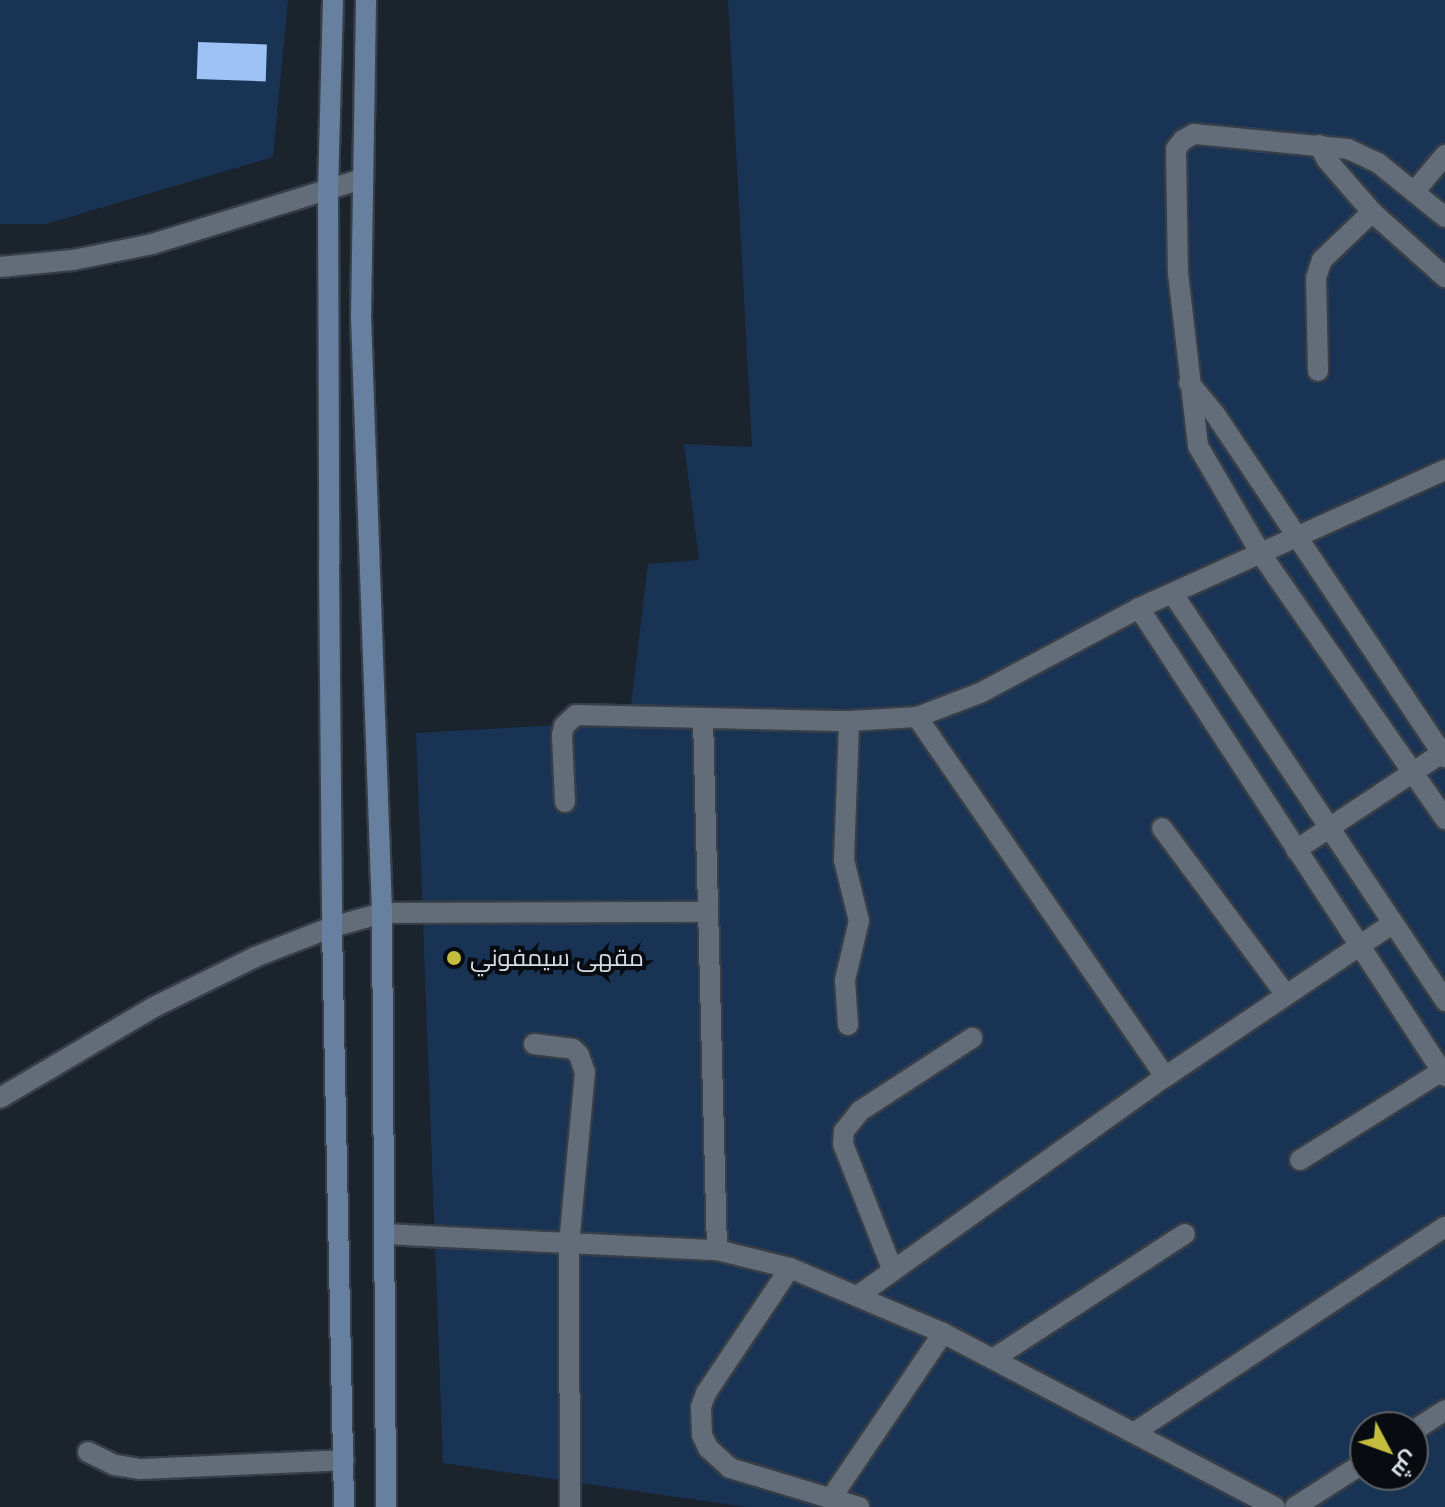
<!DOCTYPE html>
<meta charset="utf-8">
<style>
body{margin:0}
#map{position:relative;width:1445px;height:1507px;overflow:hidden;background:#1b232d;font-family:Mulish,Cairo,sans-serif}
div>[style]{position:absolute}
.green>*{inset:0;background:#193355}
.building>*{inset:0;background:#9cc2f6;transform-origin:0 0}
.roads{filter:drop-shadow(2px 0 #373e47) drop-shadow(-2px 0 #373e47) drop-shadow(0 2px #373e47) drop-shadow(0 -2px #373e47)}
.street>*{height:20px;margin:-10px;padding:0 10px;transform-origin:10px;border-radius:10px;background:#636d7a}
.secondary>*{height:20px;margin:-10px;padding:0 10px;transform-origin:10px;border-radius:10px;background:#68809f}
.dots>*{width:22px;height:22px;translate:-50% -50%;box-sizing:border-box;border:4px solid #080c11;border-radius:50%}
span{translate:-50% -50%;white-space:nowrap;text-align:center;line-height:1.15;-webkit-text-stroke:8px #080c11;paint-order:stroke}
.poi-label{font-size:24px;color:#d7dde4}
.left{translate:0 -50%;text-align:left}
.north{position:absolute;left:1349px;top:1411px;width:80px;height:80px;box-sizing:border-box;background:#080c11;border:2px solid #5b6065;border-radius:50%;rotate:131deg;font-size:22px;font-weight:700;line-height:32px;text-align:center;color:#d7dde4}
.north::after{content:'';display:block;margin:auto;width:28px;height:36px;background:#c4bd3e;clip-path:polygon(50% 0,100% 100%,50% 72%,0 100%)}
</style>
<div id="map">
<div class="green">
<div style="clip-path:polygon(0 0,288px 0,273px 157px,46px 224px,0 224px)"></div>
<div style="clip-path:polygon(evenodd,728px 0,1445px 0,1445px 1507px,746px 1507px,443px 1463px,416px 733px,629px 721px,648px 564px,699px 560px,684px 444px,752px 447px,728px 0,1365px 1427px,1413px 1427px,1413px 1475px,1365px 1475px,1365px 1427px)"></div>
</div>
<div class="building">
<div style="left:198px;top:42px;width:69px;height:37px;rotate:2deg"></div>
</div>
<div class="roads">
<div class="street">
<div style="left:1319px;top:145px;width:17px;rotate:62deg"></div>
<div style="left:1327px;top:160px;width:69px;rotate:49.1deg"></div>
<div style="left:1372px;top:212px;width:98px;rotate:41.7deg"></div>
<div style="left:1415px;top:191px;width:47px;rotate:-50.2deg"></div>
<div style="left:1445px;top:217px;width:86px;rotate:-141.1deg"></div>
<div style="left:1378px;top:163px;width:33px;rotate:-155deg"></div>
<div style="left:1348px;top:149px;width:155px;rotate:-174.4deg"></div>
<div style="left:1194px;top:134px;width:13px;rotate:151deg"></div>
<div style="left:1183px;top:140px;width:11px;rotate:128deg"></div>
<div style="left:1176px;top:149px;width:124px;rotate:89.1deg"></div>
<div style="left:1178px;top:273px;width:174px;rotate:83.4deg"></div>
<div style="left:1198px;top:446px;width:125px;rotate:59.7deg"></div>
<div style="left:1261px;top:554px;width:323px;rotate:55.2deg"></div>
<div style="left:0;top:267px;width:73px;rotate:-5.5deg"></div>
<div style="left:73px;top:260px;width:81px;rotate:-11.4deg"></div>
<div style="left:152px;top:244px;width:220px;rotate:-17.2deg"></div>
<div style="left:1318px;top:371px;width:93px;rotate:-91.2deg"></div>
<div style="left:1316px;top:278px;width:19px;rotate:-72deg"></div>
<div style="left:1322px;top:260px;width:69px;rotate:-43.8deg"></div>
<div style="left:1189px;top:383px;width:40px;rotate:50deg"></div>
<div style="left:1215px;top:414px;width:413px;rotate:56.2deg"></div>
<div style="left:1173px;top:594px;width:490px;rotate:56.2deg"></div>
<div style="left:1139px;top:608px;width:559px;rotate:56.82deg"></div>
<div style="left:917px;top:717px;width:437px;rotate:55.4deg"></div>
<div style="left:703px;top:718px;width:532px;rotate:88.49deg"></div>
<div style="left:565px;top:802px;width:67px;rotate:-92.6deg"></div>
<div style="left:562px;top:735px;width:9px;rotate:-77deg"></div>
<div style="left:564px;top:726px;width:16px;rotate:-43deg"></div>
<div style="left:576px;top:715px;width:273px;rotate:1.3deg"></div>
<div style="left:849px;top:721px;width:68px;rotate:-3.4deg"></div>
<div style="left:917px;top:717px;width:67px;rotate:-20.9deg"></div>
<div style="left:980px;top:693px;width:180px;rotate:-28.1deg"></div>
<div style="left:1139px;top:608px;width:336px;rotate:-24.3deg"></div>
<div style="left:1162px;top:828px;width:208px;rotate:53.4deg"></div>
<div style="left:1296px;top:850px;width:175px;rotate:-33.6deg"></div>
<div style="left:848px;top:1025px;width:45px;rotate:-93.8deg"></div>
<div style="left:845px;top:980px;width:61px;rotate:-76.7deg"></div>
<div style="left:859px;top:921px;width:63px;rotate:-103.8deg"></div>
<div style="left:844px;top:860px;width:139px;rotate:-87.9deg"></div>
<div style="left:534px;top:1044px;width:39px;rotate:7deg"></div>
<div style="left:573px;top:1049px;width:8px;rotate:45deg"></div>
<div style="left:579px;top:1055px;width:18px;rotate:71deg"></div>
<div style="left:585px;top:1072px;width:174px;rotate:95.3deg"></div>
<div style="left:569px;top:1245px;width:262px;rotate:89.8deg"></div>
<div style="left:0;top:1098px;width:179px;rotate:-30.6deg"></div>
<div style="left:154px;top:1007px;width:113px;rotate:-26.3deg"></div>
<div style="left:255px;top:957px;width:83px;rotate:-21.3deg"></div>
<div style="left:332px;top:927px;width:52px;rotate:-15.6deg"></div>
<div style="left:382px;top:913px;width:326px;rotate:-0.2deg"></div>
<div style="left:1300px;top:1160px;width:168px;rotate:-32.1deg"></div>
<div style="left:384px;top:1234px;width:333px;rotate:2.8deg"></div>
<div style="left:717px;top:1250px;width:75px;rotate:13.9deg"></div>
<div style="left:790px;top:1268px;width:166px;rotate:23deg"></div>
<div style="left:943px;top:1333px;width:375px;rotate:27.7deg"></div>
<div style="left:790px;top:1268px;width:151px;rotate:123.9deg"></div>
<div style="left:706px;top:1393px;width:15px;rotate:110deg"></div>
<div style="left:701px;top:1407px;width:28px;rotate:88deg"></div>
<div style="left:702px;top:1435px;width:14px;rotate:65deg"></div>
<div style="left:708px;top:1448px;width:30px;rotate:42deg"></div>
<div style="left:730px;top:1468px;width:135px;rotate:16.8deg"></div>
<div style="left:893px;top:1271px;width:136px;rotate:-111.5deg"></div>
<div style="left:843px;top:1144px;width:13px;rotate:-86deg"></div>
<div style="left:844px;top:1131px;width:26px;rotate:-51deg"></div>
<div style="left:860px;top:1111px;width:134px;rotate:-33.1deg"></div>
<div style="left:859px;top:1295px;width:376px;rotate:-35.5deg"></div>
<div style="left:1165px;top:1077px;width:275px;rotate:-34deg"></div>
<div style="left:993px;top:1359px;width:229px;rotate:-33.1deg"></div>
<div style="left:1413px;top:1431px;width:38px;rotate:-33deg"></div>
<div style="left:1135px;top:1432px;width:372px;rotate:-33.5deg"></div>
<div style="left:88px;top:1452px;width:30px;rotate:26deg"></div>
<div style="left:115px;top:1465px;width:26px;rotate:9deg"></div>
<div style="left:141px;top:1469px;width:203px;rotate:-2.5deg"></div>
<div style="left:831px;top:1498px;width:199px;rotate:-55.8deg"></div>
<div style="left:1295px;top:1507px;width:83px;rotate:-32.7deg"></div>
</div>
<div class="secondary">
<div style="left:333px;top:0;width:192px;rotate:91.5deg"></div>
<div style="left:328px;top:192px;width:371px;rotate:89.8deg"></div>
<div style="left:329px;top:563px;width:364px;rotate:89.5deg"></div>
<div style="left:332px;top:927px;width:580px;rotate:88.81deg"></div>
<div style="left:366px;top:0;width:317px;rotate:90.9deg"></div>
<div style="left:361px;top:317px;width:596px;rotate:87.98deg"></div>
<div style="left:382px;top:913px;width:594px;rotate:89.61deg"></div>
</div>
</div>
<div class="dots">
<div style="left:454px;top:958px;background:#c4bd3e"></div>
</div>
<div class="poi-label">
<span class="left" style="left:470px;top:958px">مقهى سيمفوني</span>
</div>
<div class="north">ش</div>
</div>
